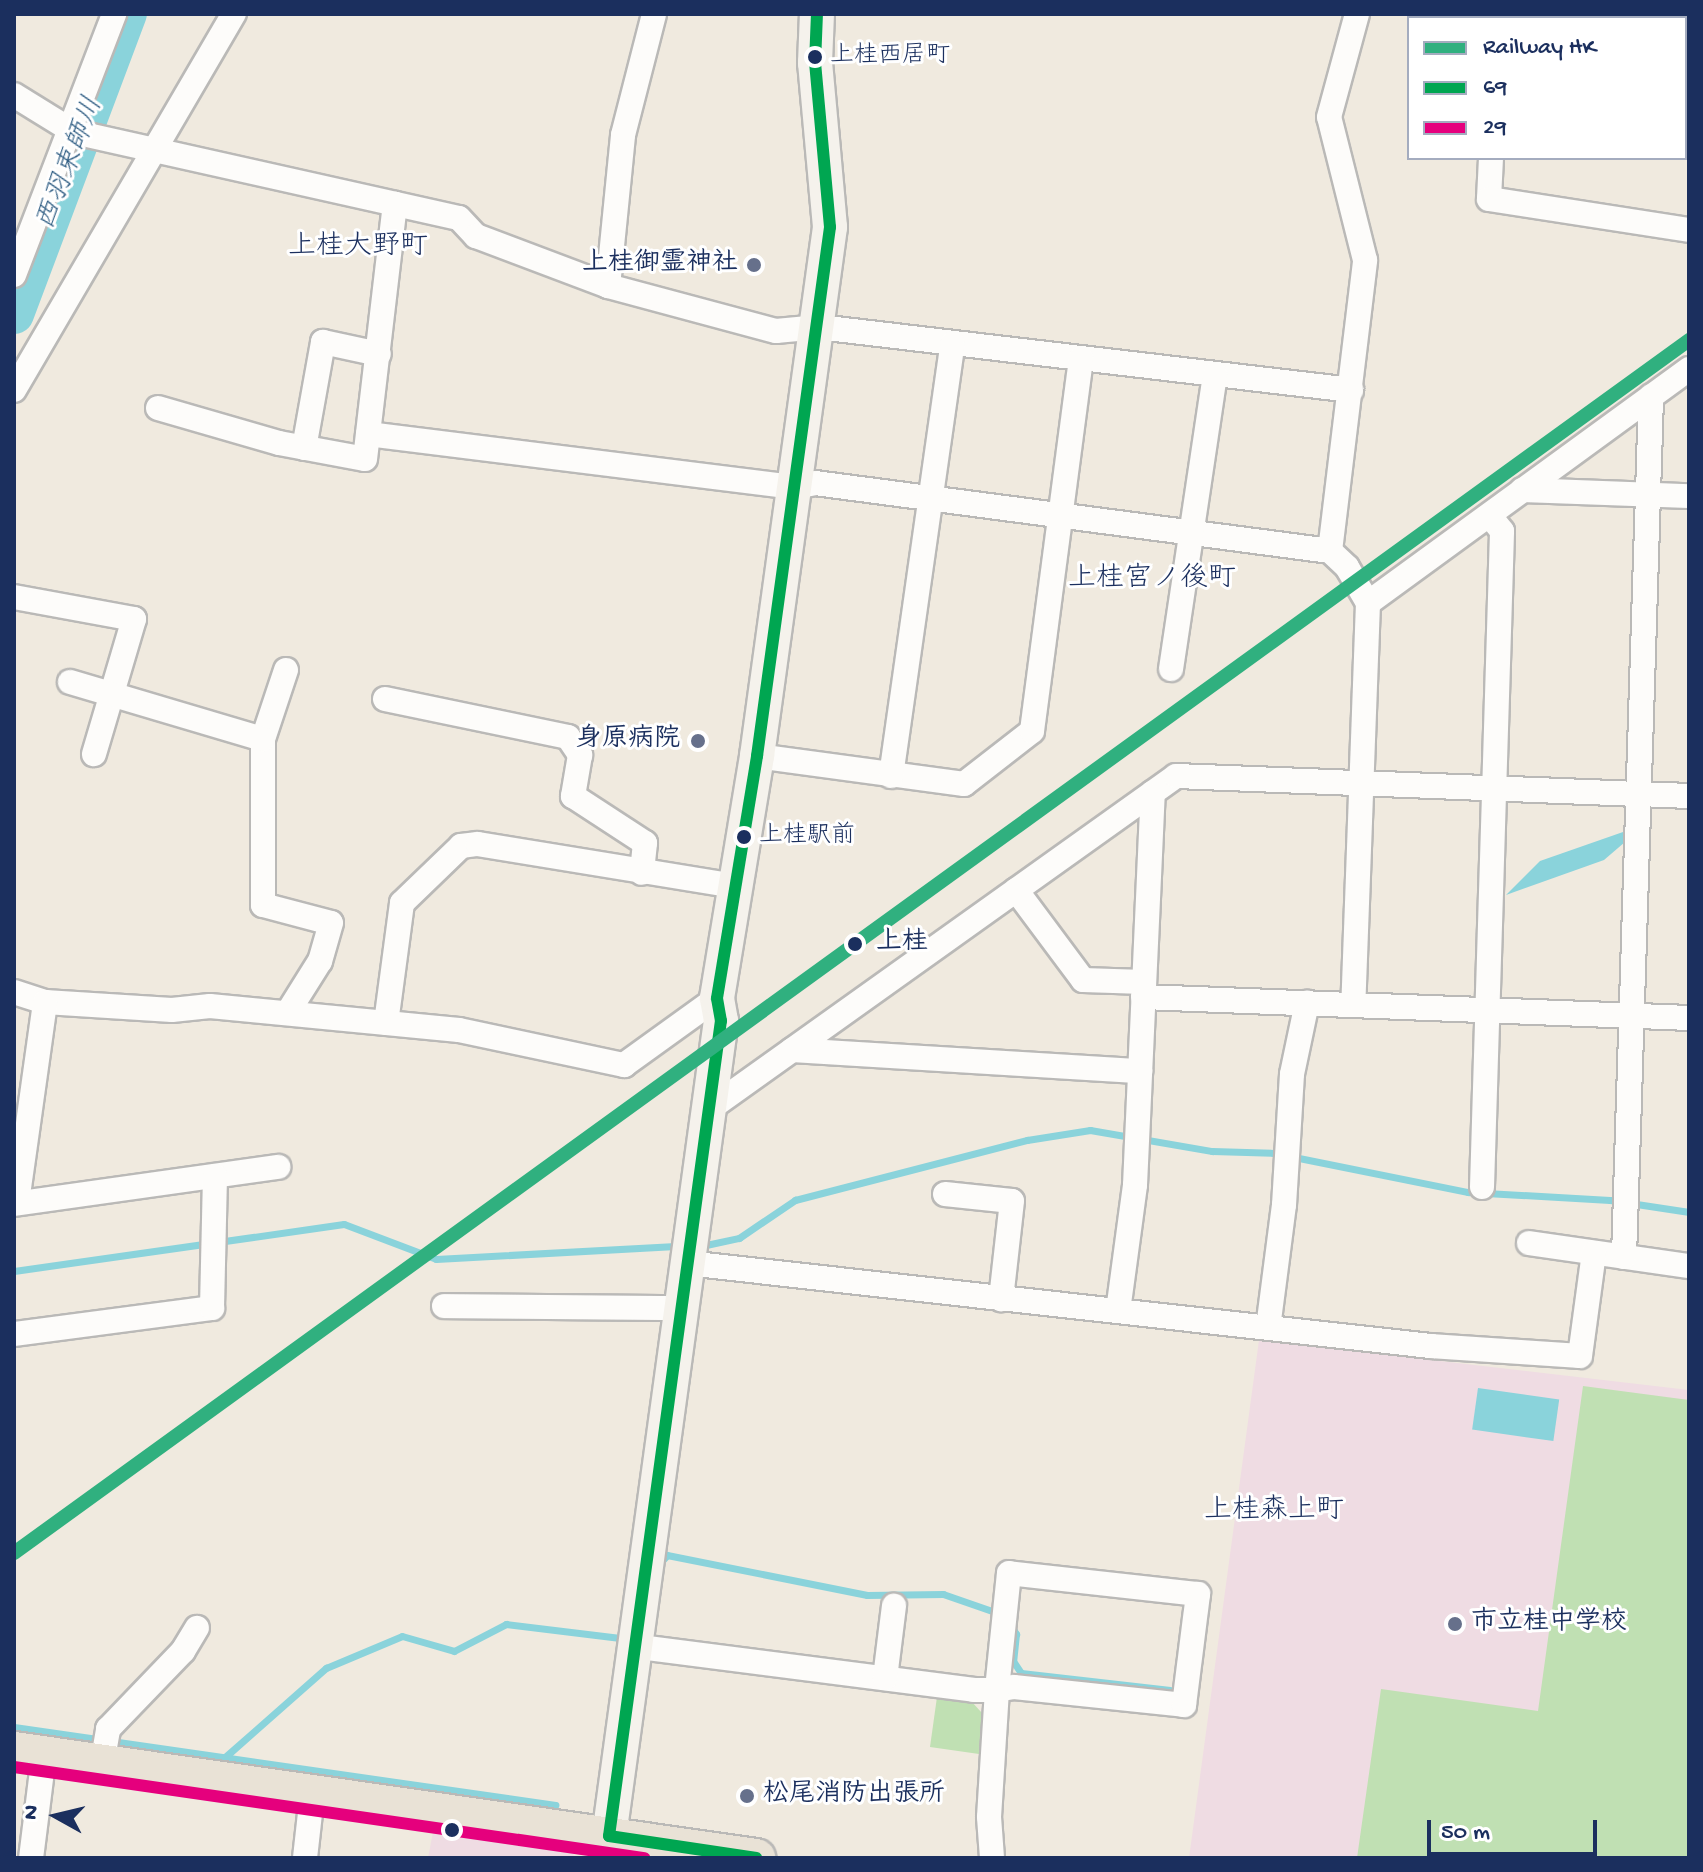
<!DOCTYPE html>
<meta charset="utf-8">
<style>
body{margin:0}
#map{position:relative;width:1703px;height:1872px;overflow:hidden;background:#f0eadf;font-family:"Gochi Hand","Klee One",sans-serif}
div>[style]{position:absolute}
.built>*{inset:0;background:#efdce3}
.green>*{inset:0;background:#c0e0b3}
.water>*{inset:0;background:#8ad3db;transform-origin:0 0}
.stream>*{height:7px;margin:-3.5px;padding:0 3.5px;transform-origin:3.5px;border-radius:3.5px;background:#8ad3db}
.river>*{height:40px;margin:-20px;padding:0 20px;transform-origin:20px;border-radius:20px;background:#8ad3db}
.roads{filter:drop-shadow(2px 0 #bab9b7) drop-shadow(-2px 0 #bab9b7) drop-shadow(0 2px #bab9b7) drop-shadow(0 -2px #bab9b7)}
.minor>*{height:24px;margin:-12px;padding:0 12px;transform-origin:12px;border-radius:12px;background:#fdfcfa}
.secondary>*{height:34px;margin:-17px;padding:0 17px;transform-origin:17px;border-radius:17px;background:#f5f2ec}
.primary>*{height:38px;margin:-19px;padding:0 19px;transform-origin:19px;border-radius:19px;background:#e9e2d6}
.bus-1>*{height:12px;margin:-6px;padding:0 6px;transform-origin:6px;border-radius:6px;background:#00a651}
.bus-2>*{height:12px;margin:-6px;padding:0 6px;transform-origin:6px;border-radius:6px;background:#e5007d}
.rail-1>*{height:14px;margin:-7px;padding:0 7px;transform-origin:7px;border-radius:7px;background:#30b07f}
.dots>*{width:22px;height:22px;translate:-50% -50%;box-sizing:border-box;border:4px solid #fff;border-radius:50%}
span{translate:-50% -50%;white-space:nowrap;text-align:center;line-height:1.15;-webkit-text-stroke:6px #fff;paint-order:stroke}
.bus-label{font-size:24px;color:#1b2f5e}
.left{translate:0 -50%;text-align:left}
.poi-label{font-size:26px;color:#1b2f5e;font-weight:700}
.right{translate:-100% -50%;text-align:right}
.stop-label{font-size:26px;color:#1b2f5e;font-weight:700}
.water-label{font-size:28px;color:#2f5d83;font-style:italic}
.neighbourhood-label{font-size:28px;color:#1b2f5e}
.frame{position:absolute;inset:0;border:16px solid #1b2f5e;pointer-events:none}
.legend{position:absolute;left:1407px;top:16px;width:280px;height:144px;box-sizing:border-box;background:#fff;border:2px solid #a4acbf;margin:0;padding:10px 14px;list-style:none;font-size:24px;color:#1b2f5e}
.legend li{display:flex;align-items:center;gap:16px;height:40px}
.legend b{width:40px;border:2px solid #a4acbf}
.north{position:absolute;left:16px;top:1776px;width:80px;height:80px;-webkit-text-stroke:6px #fff;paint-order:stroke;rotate:278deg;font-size:22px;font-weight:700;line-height:32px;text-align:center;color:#1b2f5e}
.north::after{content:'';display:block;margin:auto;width:28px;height:36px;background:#1b2f5e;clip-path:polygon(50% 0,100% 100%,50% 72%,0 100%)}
.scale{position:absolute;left:1427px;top:1820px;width:170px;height:36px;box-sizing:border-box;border:4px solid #1b2f5e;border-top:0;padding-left:10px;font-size:24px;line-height:28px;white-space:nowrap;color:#1b2f5e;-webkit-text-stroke:6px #fff;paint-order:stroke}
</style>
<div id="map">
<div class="built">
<div style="clip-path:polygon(1259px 1340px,1689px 1390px,1689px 1858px,1189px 1858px)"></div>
<div style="clip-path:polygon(433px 1832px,570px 1850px,576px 1858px,428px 1858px)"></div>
</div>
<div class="green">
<div style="clip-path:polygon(1583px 1386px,1689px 1400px,1689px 1858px,1357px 1858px,1381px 1689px,1538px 1711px)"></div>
<div style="clip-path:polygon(937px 1697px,971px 1701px,982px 1713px,979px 1754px,930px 1747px)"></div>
</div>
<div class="water">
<div style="clip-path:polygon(1623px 832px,1625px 842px,1604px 860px,1506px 895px,1540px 861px)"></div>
<div style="left:1478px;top:1388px;width:82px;height:42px;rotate:8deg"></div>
</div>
<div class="stream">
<div style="left:706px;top:1245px;width:34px;rotate:-12deg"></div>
<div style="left:739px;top:1238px;width:68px;rotate:-34.2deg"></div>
<div style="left:795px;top:1200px;width:240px;rotate:-14.5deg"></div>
<div style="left:1027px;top:1140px;width:64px;rotate:-9deg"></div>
<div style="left:1090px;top:1130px;width:124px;rotate:9.8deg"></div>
<div style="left:1212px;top:1151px;width:62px;rotate:1.8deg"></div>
<div style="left:1274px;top:1153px;width:198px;rotate:11.4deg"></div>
<div style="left:1468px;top:1192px;width:142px;rotate:3.2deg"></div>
<div style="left:1610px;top:1200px;width:80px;rotate:8.6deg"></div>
<div style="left:14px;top:1271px;width:333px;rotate:-8.1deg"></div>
<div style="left:344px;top:1224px;width:98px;rotate:20.8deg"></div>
<div style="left:436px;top:1259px;width:240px;rotate:-3.1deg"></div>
<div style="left:659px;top:1564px;width:12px;rotate:-48deg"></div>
<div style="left:667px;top:1555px;width:204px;rotate:11.3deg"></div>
<div style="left:867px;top:1595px;width:76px;rotate:-0.8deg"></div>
<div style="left:943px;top:1594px;width:58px;rotate:19.1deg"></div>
<div style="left:1010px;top:1624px;width:12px;rotate:59deg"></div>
<div style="left:1016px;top:1634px;width:27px;rotate:96deg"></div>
<div style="left:1013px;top:1661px;width:14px;rotate:56deg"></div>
<div style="left:1021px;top:1673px;width:150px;rotate:6.5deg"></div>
<div style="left:14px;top:1727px;width:547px;rotate:8.2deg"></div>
<div style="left:225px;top:1757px;width:135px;rotate:-41.4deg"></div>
<div style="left:326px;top:1668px;width:82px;rotate:-22.8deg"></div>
<div style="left:402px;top:1636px;width:54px;rotate:16.1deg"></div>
<div style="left:454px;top:1651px;width:59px;rotate:-27.4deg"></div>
<div style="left:506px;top:1624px;width:115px;rotate:7deg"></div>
</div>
<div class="river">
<div style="left:14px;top:314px;width:321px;rotate:-69.4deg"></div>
</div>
<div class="roads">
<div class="minor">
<div style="left:1499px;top:14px;width:4px;rotate:90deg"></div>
<div style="left:14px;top:95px;width:70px;rotate:31.7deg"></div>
<div style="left:74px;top:132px;width:394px;rotate:12.6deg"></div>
<div style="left:459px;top:218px;width:25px;rotate:47deg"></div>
<div style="left:476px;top:236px;width:141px;rotate:20.7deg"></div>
<div style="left:608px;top:286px;width:174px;rotate:15deg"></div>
<div style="left:776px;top:331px;width:43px;rotate:-5.3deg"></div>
<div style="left:819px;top:327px;width:536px;rotate:6.75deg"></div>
<div style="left:1685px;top:125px;width:4px;rotate:14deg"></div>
<div style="left:1491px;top:158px;width:41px;rotate:92.8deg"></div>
<div style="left:1489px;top:199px;width:202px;rotate:8.8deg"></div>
<div style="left:14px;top:275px;width:280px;rotate:-69deg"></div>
<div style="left:608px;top:286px;width:152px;rotate:-84.3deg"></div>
<div style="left:623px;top:135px;width:125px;rotate:-75.6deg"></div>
<div style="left:14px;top:390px;width:436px;rotate:-59.7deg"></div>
<div style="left:158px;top:408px;width:126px;rotate:16.1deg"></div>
<div style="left:279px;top:443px;width:87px;rotate:10.5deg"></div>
<div style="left:365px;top:459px;width:257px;rotate:-83.3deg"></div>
<div style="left:368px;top:434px;width:430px;rotate:7.1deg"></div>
<div style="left:795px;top:487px;width:20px;rotate:-11deg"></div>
<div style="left:815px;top:483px;width:519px;rotate:7.52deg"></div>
<div style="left:1330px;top:551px;width:23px;rotate:43deg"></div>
<div style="left:1347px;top:567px;width:42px;rotate:59.7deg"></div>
<div style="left:1368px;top:603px;width:402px;rotate:92.1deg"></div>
<div style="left:304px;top:448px;width:108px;rotate:-79.8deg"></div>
<div style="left:323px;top:342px;width:57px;rotate:12.1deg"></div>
<div style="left:1522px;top:490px;width:167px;rotate:2.1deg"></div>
<div style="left:1330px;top:551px;width:293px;rotate:-83.1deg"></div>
<div style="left:1365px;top:260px;width:147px;rotate:-104.1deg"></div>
<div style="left:1329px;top:117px;width:107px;rotate:-74.8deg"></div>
<div style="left:14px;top:597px;width:122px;rotate:10.4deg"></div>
<div style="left:134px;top:619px;width:141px;rotate:106.5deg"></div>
<div style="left:1368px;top:603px;width:397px;rotate:-36.1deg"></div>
<div style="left:1171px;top:669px;width:298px;rotate:-81.5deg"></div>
<div style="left:286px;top:670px;width:73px;rotate:108.4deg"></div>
<div style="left:263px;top:739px;width:166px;rotate:90deg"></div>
<div style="left:263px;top:905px;width:70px;rotate:14.8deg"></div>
<div style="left:331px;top:923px;width:40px;rotate:106deg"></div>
<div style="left:320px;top:961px;width:60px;rotate:122.1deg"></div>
<div style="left:70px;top:682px;width:201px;rotate:16.5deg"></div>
<div style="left:385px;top:699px;width:187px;rotate:11.7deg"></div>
<div style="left:568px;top:737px;width:22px;rotate:56deg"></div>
<div style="left:580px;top:755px;width:42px;rotate:99.7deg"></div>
<div style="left:573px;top:796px;width:86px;rotate:33.1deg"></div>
<div style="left:645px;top:843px;width:30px;rotate:96deg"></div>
<div style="left:757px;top:756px;width:209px;rotate:7.7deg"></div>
<div style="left:964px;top:784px;width:86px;rotate:-37.9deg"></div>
<div style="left:1032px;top:731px;width:376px;rotate:-82.5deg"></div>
<div style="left:891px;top:776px;width:437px;rotate:-81.9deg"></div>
<div style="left:1016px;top:890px;width:112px;rotate:53.3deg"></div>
<div style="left:1083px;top:980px;width:61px;rotate:1.9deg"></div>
<div style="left:14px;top:992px;width:33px;rotate:18deg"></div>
<div style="left:45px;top:1002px;width:127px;rotate:3.6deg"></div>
<div style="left:172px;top:1010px;width:38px;rotate:-6deg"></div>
<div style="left:210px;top:1006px;width:250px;rotate:5.5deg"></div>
<div style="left:459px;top:1030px;width:169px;rotate:12deg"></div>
<div style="left:624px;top:1065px;width:115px;rotate:-35.8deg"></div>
<div style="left:1143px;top:997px;width:546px;rotate:2.2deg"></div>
<div style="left:386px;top:1023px;width:121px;rotate:-82.4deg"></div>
<div style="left:402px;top:903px;width:82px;rotate:-44deg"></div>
<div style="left:461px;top:846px;width:17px;rotate:-7deg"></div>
<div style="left:478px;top:844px;width:260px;rotate:9.3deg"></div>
<div style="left:792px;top:1050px;width:349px;rotate:3.5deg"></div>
<div style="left:708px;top:1110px;width:575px;rotate:-35.51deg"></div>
<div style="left:1176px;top:776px;width:513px;rotate:2.23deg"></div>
<div style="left:1482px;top:1187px;width:656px;rotate:-88.25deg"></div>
<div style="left:1502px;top:531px;width:19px;rotate:-129deg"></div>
<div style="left:945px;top:1194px;width:67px;rotate:6deg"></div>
<div style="left:1012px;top:1201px;width:99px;rotate:96.4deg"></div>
<div style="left:17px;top:1202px;width:202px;rotate:-82deg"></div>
<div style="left:14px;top:1204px;width:267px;rotate:-8deg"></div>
<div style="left:1529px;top:1243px;width:162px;rotate:8.2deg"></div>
<div style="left:1624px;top:1257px;width:861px;rotate:-88.2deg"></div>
<div style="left:687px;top:1263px;width:749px;rotate:6.37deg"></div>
<div style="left:1431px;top:1346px;width:149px;rotate:3.8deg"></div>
<div style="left:1580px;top:1356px;width:104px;rotate:-82.3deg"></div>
<div style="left:444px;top:1306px;width:234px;rotate:0.5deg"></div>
<div style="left:1118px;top:1311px;width:127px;rotate:-82.3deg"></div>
<div style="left:1135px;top:1185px;width:393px;rotate:-87.4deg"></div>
<div style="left:1268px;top:1328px;width:124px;rotate:-82.6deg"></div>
<div style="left:1284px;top:1205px;width:131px;rotate:-86.5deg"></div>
<div style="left:1292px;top:1074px;width:73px;rotate:-78.1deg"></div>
<div style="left:14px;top:1334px;width:200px;rotate:-7.5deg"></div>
<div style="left:212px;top:1308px;width:132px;rotate:-88.7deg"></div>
<div style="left:632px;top:1646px;width:345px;rotate:7.3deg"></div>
<div style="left:974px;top:1690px;width:23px"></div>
<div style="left:997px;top:1690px;width:17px;rotate:-10deg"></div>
<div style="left:1014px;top:1687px;width:171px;rotate:6deg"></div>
<div style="left:1184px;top:1705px;width:112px;rotate:-82.8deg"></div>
<div style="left:1198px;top:1594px;width:190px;rotate:-173.7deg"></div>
<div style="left:1009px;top:1573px;width:118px;rotate:95.9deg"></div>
<div style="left:997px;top:1690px;width:127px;rotate:93.6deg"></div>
<div style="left:989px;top:1817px;width:41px;rotate:85.8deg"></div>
<div style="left:885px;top:1678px;width:73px;rotate:-82.9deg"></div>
<div style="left:102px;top:1764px;width:36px;rotate:-80deg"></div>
<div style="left:108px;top:1729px;width:108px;rotate:-46.1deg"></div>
<div style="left:183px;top:1651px;width:27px;rotate:-59deg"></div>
<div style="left:31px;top:1858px;width:104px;rotate:-82.8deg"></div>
<div style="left:305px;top:1858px;width:62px;rotate:-83.6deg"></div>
</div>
<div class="secondary">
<div style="left:609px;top:1836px;width:823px;rotate:-82.18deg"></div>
<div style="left:721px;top:1021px;width:23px;rotate:-100deg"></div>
<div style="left:717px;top:998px;width:245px;rotate:-80.6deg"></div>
<div style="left:757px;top:756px;width:534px;rotate:-82.14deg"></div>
<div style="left:830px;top:227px;width:165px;rotate:-95.2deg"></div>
<div style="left:815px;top:63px;width:49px;rotate:-87.7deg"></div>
</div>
<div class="primary">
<div style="left:14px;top:1751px;width:750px;rotate:8.21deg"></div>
</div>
</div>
<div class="bus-1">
<div style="left:609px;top:1836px;width:823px;rotate:-82.18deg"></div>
<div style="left:721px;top:1021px;width:23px;rotate:-100deg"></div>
<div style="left:717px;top:998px;width:245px;rotate:-80.6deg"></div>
<div style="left:757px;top:756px;width:534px;rotate:-82.14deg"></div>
<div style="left:830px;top:227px;width:165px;rotate:-95.2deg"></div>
<div style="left:815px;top:63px;width:49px;rotate:-87.7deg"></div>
<div style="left:609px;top:1836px;width:149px;rotate:8.5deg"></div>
</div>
<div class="bus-2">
<div style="left:14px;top:1767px;width:637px;rotate:8.22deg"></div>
</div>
<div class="rail-1">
<div style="left:14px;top:1553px;width:2068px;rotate:-35.91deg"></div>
</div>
<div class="dots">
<div style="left:815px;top:57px;background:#1b2f5e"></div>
<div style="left:754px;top:265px;background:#66708b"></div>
<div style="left:698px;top:741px;background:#66708b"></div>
<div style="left:744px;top:837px;background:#1b2f5e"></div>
<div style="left:855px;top:944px;background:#1b2f5e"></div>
<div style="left:1455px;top:1624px;background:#66708b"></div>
<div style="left:747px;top:1796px;background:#66708b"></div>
<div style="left:452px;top:1830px;background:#1b2f5e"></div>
</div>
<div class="bus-label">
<span class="left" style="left:830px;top:57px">上桂西居町</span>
<span class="left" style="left:759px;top:837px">上桂駅前</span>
</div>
<div class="poi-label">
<span class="right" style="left:738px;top:265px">上桂御霊神社</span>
<span class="right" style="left:680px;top:741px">身原病院</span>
<span class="left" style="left:1471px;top:1624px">市立桂中学校</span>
<span class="left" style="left:763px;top:1796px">松尾消防出張所</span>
</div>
<div class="stop-label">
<span class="left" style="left:876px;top:944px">上桂</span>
</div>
<div class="water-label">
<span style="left:71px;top:164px;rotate:-69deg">西羽束師川</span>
</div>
<div class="neighbourhood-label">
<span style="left:358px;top:248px">上桂大野町</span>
<span style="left:1152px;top:580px">上桂宮ノ後町</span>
<span style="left:1274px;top:1512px">上桂森上町</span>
</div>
<div class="frame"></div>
<ul class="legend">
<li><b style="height:10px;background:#30b07f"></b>Railway HK</li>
<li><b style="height:10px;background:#00a651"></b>69</li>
<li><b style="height:10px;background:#e5007d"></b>29</li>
</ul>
<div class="north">N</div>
<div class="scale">50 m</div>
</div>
